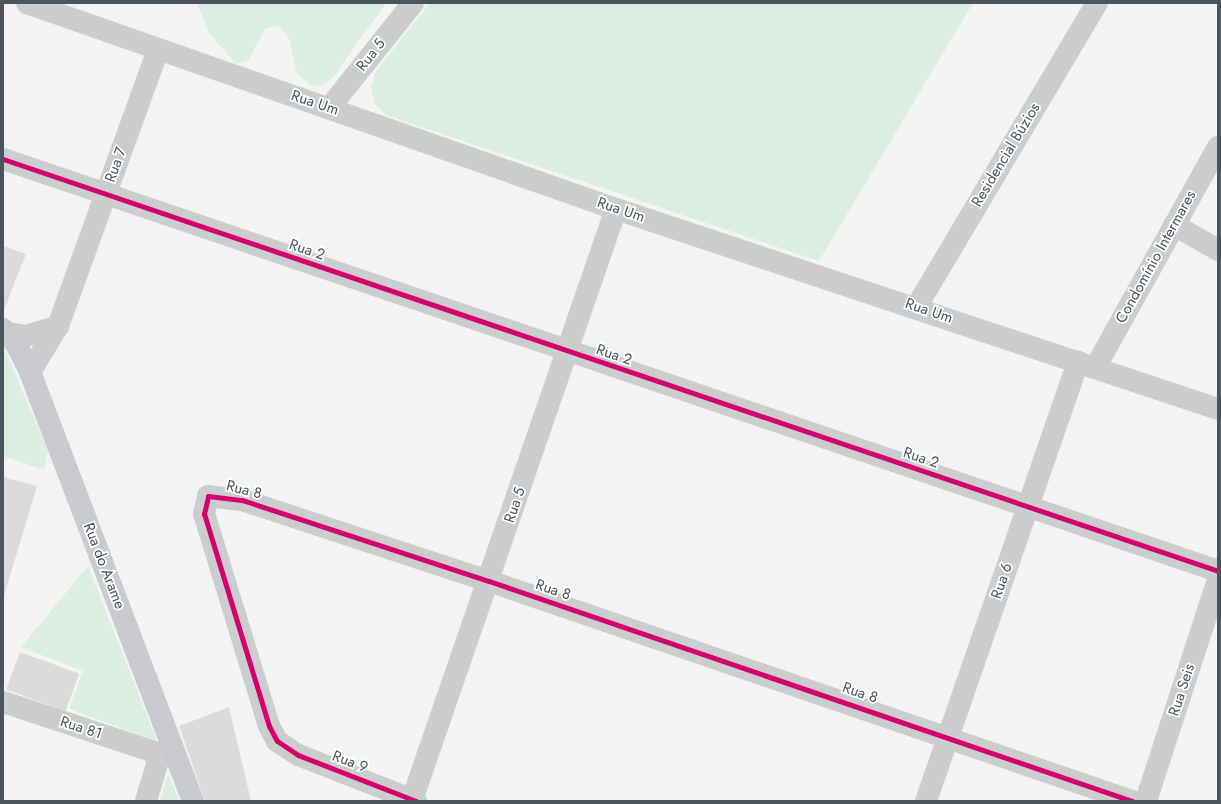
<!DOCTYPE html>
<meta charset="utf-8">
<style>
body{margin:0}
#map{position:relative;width:1221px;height:804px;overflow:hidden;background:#f3f3f3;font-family:Jost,sans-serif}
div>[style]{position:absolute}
.green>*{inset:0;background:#daefe2}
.building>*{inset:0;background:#dbdbdc;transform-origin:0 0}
.minor>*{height:22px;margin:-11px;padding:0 11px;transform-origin:11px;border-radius:11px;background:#cbcdcf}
.major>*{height:22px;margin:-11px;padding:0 11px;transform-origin:11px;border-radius:11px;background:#c9cbce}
.cycleway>*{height:5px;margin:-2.5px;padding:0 2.5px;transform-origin:2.5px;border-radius:2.5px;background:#d6006c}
span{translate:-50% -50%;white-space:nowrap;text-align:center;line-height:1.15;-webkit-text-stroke:3.5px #fff;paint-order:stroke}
.street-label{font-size:15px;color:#4c555e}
.frame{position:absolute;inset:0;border:4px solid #4c555e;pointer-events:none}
</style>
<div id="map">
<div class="green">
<div style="clip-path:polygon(197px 3px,386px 3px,333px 77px,322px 86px,310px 85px,297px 74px,289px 38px,278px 26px,265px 29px,248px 61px,236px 64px,209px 33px)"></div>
<div style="clip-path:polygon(430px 3px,973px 3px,819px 261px,386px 115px,375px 104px,371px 87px,376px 71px)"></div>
<div style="clip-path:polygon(3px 345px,48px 451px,44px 470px,3px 456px)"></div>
<div style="clip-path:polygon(88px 566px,157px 741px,69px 709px,83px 671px,21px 647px)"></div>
<div style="clip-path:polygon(168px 774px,179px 801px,160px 801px)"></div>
</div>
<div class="building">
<div style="clip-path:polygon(3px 246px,26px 254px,3px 312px)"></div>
<div style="clip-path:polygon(3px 477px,37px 486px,3px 599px)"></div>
<div style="left:20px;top:652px;width:63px;height:40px;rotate:20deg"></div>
<div style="clip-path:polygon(229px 707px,251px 801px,205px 801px,179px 726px)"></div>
</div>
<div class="minor">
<div style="left:27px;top:3px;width:624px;rotate:19.28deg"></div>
<div style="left:616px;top:209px;width:634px;rotate:18.38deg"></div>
<div style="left:330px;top:107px;width:133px;rotate:-51.4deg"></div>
<div style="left:3px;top:159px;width:1283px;rotate:18.73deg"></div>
<div style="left:1174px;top:225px;width:51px;rotate:29.6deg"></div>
<div style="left:917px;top:306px;width:352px;rotate:-59.3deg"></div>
<div style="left:9px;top:333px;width:17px;rotate:10deg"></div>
<div style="left:26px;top:336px;width:34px;rotate:-17deg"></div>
<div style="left:1095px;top:368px;width:253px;rotate:-60.9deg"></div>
<div style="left:30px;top:372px;width:54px;rotate:-58.7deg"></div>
<div style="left:58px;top:326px;width:294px;rotate:-70.1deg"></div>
<div style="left:3px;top:702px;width:165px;rotate:18.3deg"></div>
<div style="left:412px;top:800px;width:625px;rotate:-70.96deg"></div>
<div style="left:146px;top:801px;width:49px;rotate:-73.4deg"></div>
<div style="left:160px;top:754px;width:13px;rotate:-13deg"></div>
<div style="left:416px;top:801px;width:127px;rotate:-158.7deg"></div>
<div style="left:298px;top:755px;width:25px;rotate:-146deg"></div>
<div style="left:277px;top:741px;width:17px;rotate:-118deg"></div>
<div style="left:269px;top:726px;width:222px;rotate:-107deg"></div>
<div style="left:204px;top:514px;width:18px;rotate:-77deg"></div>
<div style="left:208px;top:496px;width:34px;rotate:7deg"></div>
<div style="left:242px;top:500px;width:260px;rotate:18.2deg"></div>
<div style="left:489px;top:581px;width:680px;rotate:18.89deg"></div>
<div style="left:926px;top:801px;width:465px;rotate:-70.9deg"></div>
<div style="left:1146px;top:801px;width:233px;rotate:-72deg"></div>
</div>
<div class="major">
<div style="left:3px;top:329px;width:20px;rotate:49deg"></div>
<div style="left:16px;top:344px;width:31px;rotate:63deg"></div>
<div style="left:30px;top:372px;width:459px;rotate:69.2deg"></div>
</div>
<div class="cycleway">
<div style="left:3px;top:159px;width:1283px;rotate:18.73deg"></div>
<div style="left:416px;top:801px;width:127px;rotate:-158.7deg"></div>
<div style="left:298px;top:755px;width:25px;rotate:-146deg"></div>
<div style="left:277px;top:741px;width:17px;rotate:-118deg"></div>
<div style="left:269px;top:726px;width:222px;rotate:-107deg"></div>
<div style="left:204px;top:514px;width:18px;rotate:-77deg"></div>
<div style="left:208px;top:496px;width:34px;rotate:7deg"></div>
<div style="left:242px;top:500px;width:260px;rotate:18.2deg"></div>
<div style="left:489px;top:581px;width:680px;rotate:18.89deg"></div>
</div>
<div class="street-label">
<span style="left:371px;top:55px;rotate:-52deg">Rua 5</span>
<span style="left:315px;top:103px;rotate:19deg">Rua Um</span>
<span style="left:1006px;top:155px;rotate:-59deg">Residencial Búzios</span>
<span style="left:116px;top:165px;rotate:-70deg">Rua 7</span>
<span style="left:621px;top:210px;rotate:19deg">Rua Um</span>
<span style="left:307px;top:250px;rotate:19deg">Rua 2</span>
<span style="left:1156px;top:257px;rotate:-61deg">Condomínio Intermares</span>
<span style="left:929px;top:311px;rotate:19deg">Rua Um</span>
<span style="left:614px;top:355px;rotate:19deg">Rua 2</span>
<span style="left:921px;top:458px;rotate:19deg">Rua 2</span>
<span style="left:244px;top:490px;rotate:14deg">Rua 8</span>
<span style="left:515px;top:505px;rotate:-71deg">Rua 5</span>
<span style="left:104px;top:566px;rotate:69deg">Rua do Arame</span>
<span style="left:1002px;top:581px;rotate:-71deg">Rua 6</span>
<span style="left:553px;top:590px;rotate:19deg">Rua 8</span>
<span style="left:1182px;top:690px;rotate:-72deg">Rua Seis</span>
<span style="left:860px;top:693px;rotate:19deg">Rua 8</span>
<span style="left:81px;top:728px;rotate:18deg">Rua 81</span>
<span style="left:350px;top:762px;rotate:21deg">Rua 9</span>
</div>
<div class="frame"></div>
</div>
